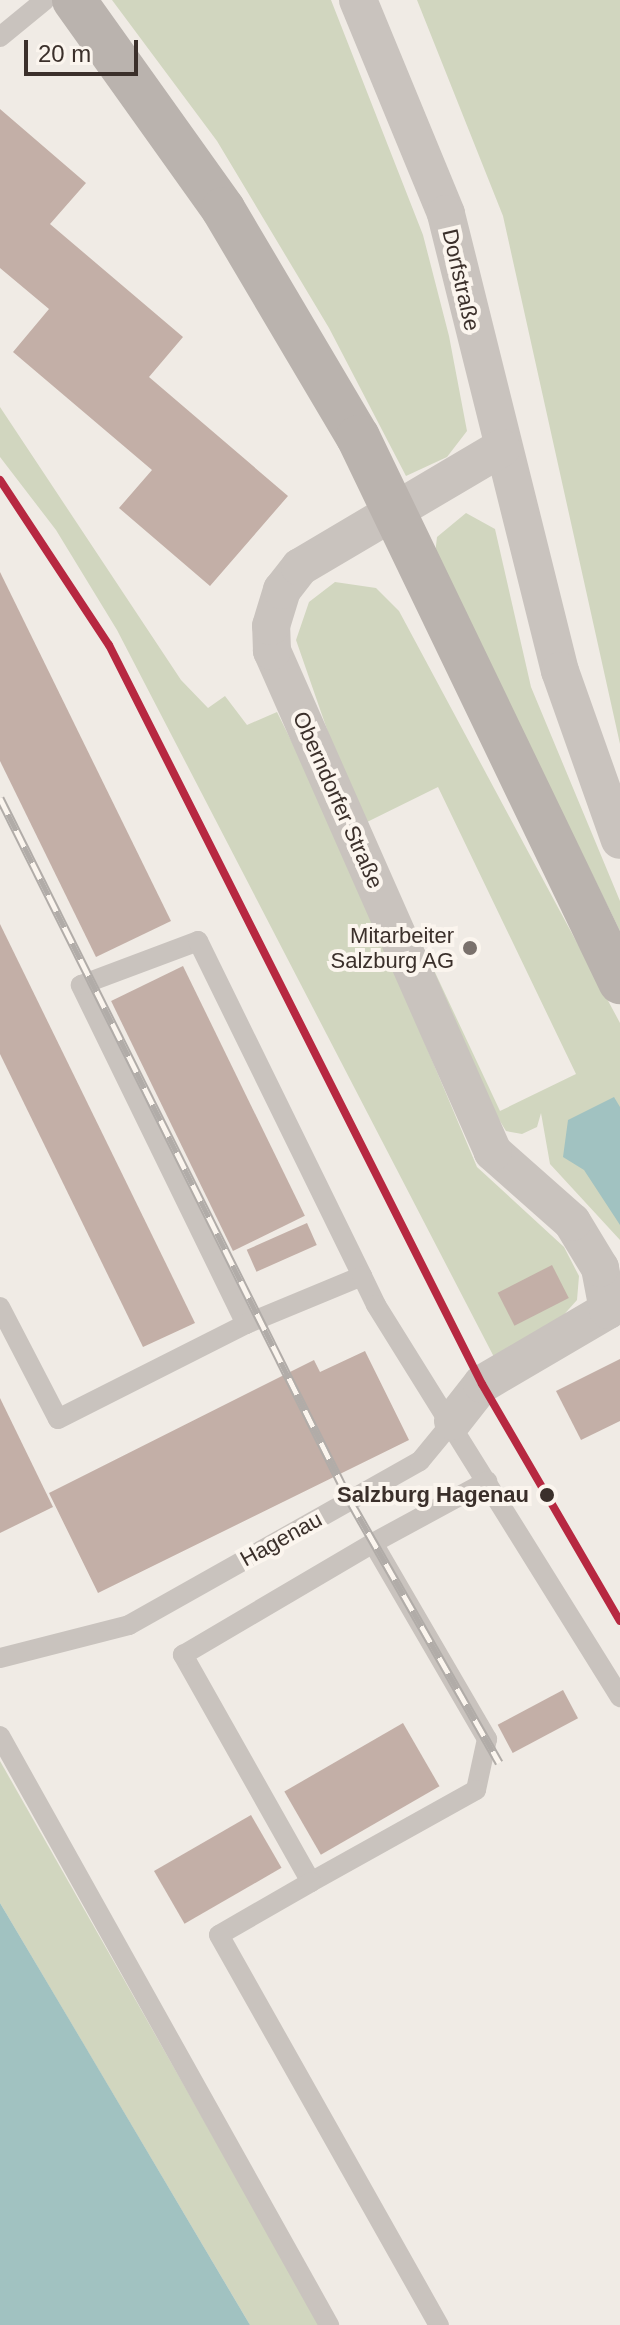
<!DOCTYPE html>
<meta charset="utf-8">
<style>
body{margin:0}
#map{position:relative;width:620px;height:2325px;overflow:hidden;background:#f0ebe5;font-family:Arial,sans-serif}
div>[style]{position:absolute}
.green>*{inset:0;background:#d1d6bf}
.water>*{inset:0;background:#a1c2c1}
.building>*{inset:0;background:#c3afa7;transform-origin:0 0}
.service>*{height:20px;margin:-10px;padding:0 10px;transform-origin:10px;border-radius:10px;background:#c9c3be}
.minor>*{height:38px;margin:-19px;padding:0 19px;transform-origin:19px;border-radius:19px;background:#c9c3be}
.secondary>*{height:44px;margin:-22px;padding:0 22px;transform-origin:22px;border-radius:22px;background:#bab3ae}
.rail>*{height:9px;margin-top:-4.5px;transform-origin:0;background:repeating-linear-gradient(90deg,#fbf5ee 0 18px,#b1aca8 0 36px);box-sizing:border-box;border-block:2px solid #b1aca8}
.rail-1>*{height:8px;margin:-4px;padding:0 4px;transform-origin:4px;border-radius:4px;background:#b72841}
.dots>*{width:22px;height:22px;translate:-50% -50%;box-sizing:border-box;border:4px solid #fbf5ee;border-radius:50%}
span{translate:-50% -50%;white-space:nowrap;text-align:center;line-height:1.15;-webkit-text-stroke:8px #fbf5ee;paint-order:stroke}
.street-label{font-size:22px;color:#3b302b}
.poi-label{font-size:22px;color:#3b302b}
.right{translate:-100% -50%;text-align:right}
.stop-label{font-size:22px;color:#3b302b;font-weight:700}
.scale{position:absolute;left:24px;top:40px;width:114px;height:36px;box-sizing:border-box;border:4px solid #3b302b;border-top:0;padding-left:10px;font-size:24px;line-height:28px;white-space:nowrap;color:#3b302b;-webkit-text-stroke:6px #fbf5ee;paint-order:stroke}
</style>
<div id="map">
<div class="green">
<div style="clip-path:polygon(112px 0,331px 0,423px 235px,449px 336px,467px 431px,447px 457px,406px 476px,329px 328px,217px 141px)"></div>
<div style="clip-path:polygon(417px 0,620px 0,620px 744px,503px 216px)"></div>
<div style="clip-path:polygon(0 407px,181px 680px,208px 708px,225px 696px,247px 725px,277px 712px,333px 825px,477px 1167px,564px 1247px,579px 1276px,577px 1300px,560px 1319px,494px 1357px,117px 630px,56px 530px,0 457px)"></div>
<div style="clip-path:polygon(466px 513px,495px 529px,531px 687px,620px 901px,620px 931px,435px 554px,437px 537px)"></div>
<div style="clip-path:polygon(evenodd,335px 582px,376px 588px,399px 611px,620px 1023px,620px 1240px,550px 1164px,541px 1113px,537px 1127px,522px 1134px,506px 1131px,495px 1113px,355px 810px,296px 640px,309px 602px,335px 582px,438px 787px,576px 1074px,500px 1111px,365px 823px,438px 787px)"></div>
<div style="clip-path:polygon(0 1761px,320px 2325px,250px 2325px,0 1903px)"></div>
</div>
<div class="water">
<div style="clip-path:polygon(614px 1097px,620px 1107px,620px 1225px,584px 1170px,563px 1157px,568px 1120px)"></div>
<div style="clip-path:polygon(0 1903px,79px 2036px,250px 2325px,0 2325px)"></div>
</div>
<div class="building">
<div style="clip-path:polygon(0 109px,86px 183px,50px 224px,183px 337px,149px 377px,288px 496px,210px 586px,119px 508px,152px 470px,13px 352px,49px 309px,0 268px)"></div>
<div style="clip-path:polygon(0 572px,171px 921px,96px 957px,0 761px)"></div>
<div style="clip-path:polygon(0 924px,195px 1323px,143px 1347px,0 1054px)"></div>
<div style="left:183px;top:966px;width:278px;height:80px;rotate:64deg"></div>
<div style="left:307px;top:1223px;width:24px;height:66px;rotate:66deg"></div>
<div style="left:552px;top:1265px;width:37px;height:61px;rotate:63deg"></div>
<div style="clip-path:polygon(365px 1351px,409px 1440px,98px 1593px,49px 1493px,314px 1360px,320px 1372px)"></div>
<div style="clip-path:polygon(620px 1359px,620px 1421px,581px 1440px,556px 1391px)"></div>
<div style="clip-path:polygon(0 1398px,53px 1507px,0 1533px)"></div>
<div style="left:563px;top:1690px;width:32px;height:74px;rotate:62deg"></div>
<div style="left:403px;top:1723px;width:73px;height:137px;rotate:60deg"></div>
<div style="left:251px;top:1815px;width:61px;height:112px;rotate:60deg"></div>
</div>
<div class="service">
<div style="left:0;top:37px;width:58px;rotate:-39.4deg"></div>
<div style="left:362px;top:1276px;width:126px;rotate:157.5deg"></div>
<div style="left:246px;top:1324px;width:377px;rotate:-116deg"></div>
<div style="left:81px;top:985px;width:125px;rotate:-20.6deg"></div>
<div style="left:198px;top:941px;width:373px;rotate:63.9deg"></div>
<div style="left:362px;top:1276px;width:32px;rotate:64deg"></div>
<div style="left:376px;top:1305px;width:462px;rotate:58.1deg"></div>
<div style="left:0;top:1307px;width:126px;rotate:62.6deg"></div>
<div style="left:58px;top:1419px;width:211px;rotate:-26.8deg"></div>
<div style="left:373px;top:1543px;width:227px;rotate:59.8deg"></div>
<div style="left:487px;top:1739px;width:52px;rotate:102.2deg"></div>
<div style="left:476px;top:1790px;width:189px;rotate:150.9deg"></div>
<div style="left:311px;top:1882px;width:261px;rotate:-119.4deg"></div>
<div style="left:183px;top:1655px;width:221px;rotate:-30.5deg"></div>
<div style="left:373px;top:1543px;width:130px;rotate:-28.5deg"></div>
<div style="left:0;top:1658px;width:133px;rotate:-14.3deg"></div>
<div style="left:129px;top:1625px;width:334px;rotate:-29.4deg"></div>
<div style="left:420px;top:1461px;width:52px;rotate:-50.5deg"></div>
<div style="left:0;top:1736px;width:675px;rotate:60.81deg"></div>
<div style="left:311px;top:1882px;width:106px;rotate:150.1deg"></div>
<div style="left:219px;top:1935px;width:448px;rotate:60.6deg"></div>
</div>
<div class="minor">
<div style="left:358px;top:0;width:231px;rotate:67.6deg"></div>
<div style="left:446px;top:214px;width:471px;rotate:76deg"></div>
<div style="left:560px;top:671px;width:179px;rotate:70.5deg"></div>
<div style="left:453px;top:1421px;width:47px;rotate:-51.9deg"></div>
<div style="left:482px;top:1384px;width:146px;rotate:-30.4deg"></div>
<div style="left:608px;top:1310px;width:43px;rotate:-100.8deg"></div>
<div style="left:600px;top:1268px;width:54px;rotate:-121.3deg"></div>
<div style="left:572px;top:1222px;width:106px;rotate:-138.5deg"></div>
<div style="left:493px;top:1152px;width:548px;rotate:-113.8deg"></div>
<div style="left:272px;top:651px;width:25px;rotate:-92deg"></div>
<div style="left:271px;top:626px;width:38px;rotate:-73deg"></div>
<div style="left:282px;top:590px;width:29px;rotate:-52deg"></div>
<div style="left:300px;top:567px;width:234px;rotate:-30.6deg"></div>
</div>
<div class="secondary">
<div style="left:74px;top:0;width:257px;rotate:54.5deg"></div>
<div style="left:223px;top:209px;width:265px;rotate:59.4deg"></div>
<div style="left:358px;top:437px;width:605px;rotate:64.32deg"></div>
</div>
<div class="rail">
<div style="left:0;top:798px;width:785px;rotate:63.53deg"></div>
<div style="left:350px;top:1501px;width:301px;rotate:60.3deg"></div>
</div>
<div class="rail-1">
<div style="left:0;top:480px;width:198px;rotate:56.6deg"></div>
<div style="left:109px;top:645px;width:828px;rotate:63.22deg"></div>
<div style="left:482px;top:1384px;width:274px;rotate:59.8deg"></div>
</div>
<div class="dots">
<div style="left:470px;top:948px;background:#7a716c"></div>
<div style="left:547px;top:1495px;background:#3b302b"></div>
</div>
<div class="street-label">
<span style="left:461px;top:280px;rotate:77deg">Dorfstraße</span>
<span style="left:338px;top:800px;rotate:66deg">Oberndorfer Straße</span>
<span style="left:281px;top:1539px;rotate:-29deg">Hagenau</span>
</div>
<div class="poi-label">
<span class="right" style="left:454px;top:948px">Mitarbeiter<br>Salzburg AG</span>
</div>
<div class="stop-label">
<span class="right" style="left:529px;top:1495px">Salzburg Hagenau</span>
</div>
<div class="scale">20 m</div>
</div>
